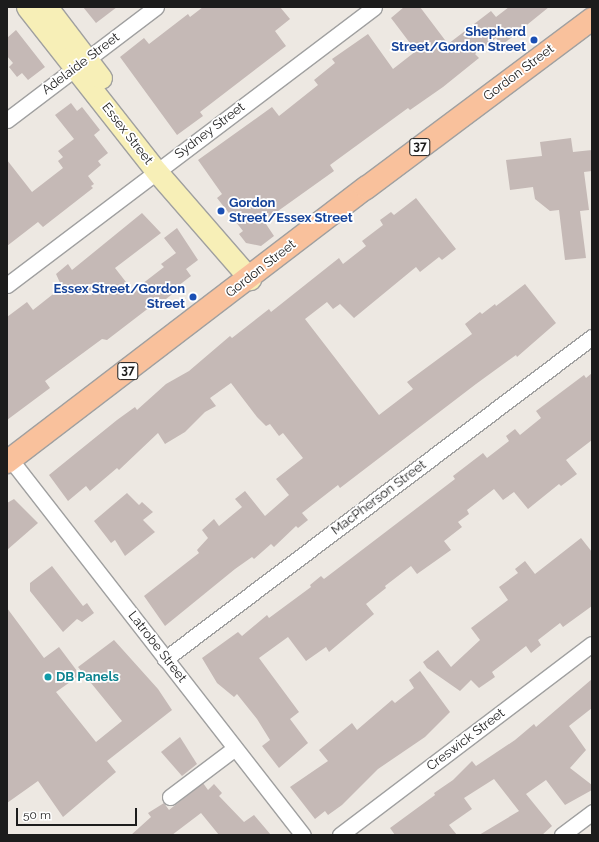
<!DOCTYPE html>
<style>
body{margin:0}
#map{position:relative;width:599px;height:842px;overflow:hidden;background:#ede8e2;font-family:Raleway,sans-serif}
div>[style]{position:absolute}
.building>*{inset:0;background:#c5b9b6}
.roads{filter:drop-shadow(1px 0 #a0a0a0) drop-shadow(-1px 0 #a0a0a0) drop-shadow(0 1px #a0a0a0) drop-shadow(0 -1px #a0a0a0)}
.street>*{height:15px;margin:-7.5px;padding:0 7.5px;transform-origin:7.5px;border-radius:7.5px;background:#fff}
.secondary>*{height:21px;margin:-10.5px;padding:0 10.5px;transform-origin:10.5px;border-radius:10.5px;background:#f7efb7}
.primary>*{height:22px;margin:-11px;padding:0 11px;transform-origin:11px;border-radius:11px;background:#f9c19c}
.dots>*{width:11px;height:11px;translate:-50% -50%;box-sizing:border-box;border:2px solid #fff;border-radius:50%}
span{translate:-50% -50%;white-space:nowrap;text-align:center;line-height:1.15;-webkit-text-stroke:3.5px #fff;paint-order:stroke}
.shield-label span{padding:1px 3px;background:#fff;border:1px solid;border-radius:3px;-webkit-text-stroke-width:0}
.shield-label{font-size:12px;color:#1c1c1c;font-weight:700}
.transit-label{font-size:13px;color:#164399;font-weight:700}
.right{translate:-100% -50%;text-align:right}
.left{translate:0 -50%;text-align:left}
.street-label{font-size:13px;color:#1c1c1c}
.culture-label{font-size:13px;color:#0d838f;font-weight:700}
.frame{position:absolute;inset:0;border:8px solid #1c1c1c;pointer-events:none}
.scale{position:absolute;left:16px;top:808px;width:121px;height:18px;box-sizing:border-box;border:2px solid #1c1c1c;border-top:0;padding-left:5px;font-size:12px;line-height:14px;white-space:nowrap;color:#1c1c1c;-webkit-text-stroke:3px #fff;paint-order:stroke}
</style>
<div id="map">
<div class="building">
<div style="clip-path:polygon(83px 7px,117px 7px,96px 23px)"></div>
<div style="clip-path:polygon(203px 7px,280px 7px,290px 19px,275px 31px,286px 46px,200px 112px,203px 116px,177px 135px,120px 57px,144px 38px,149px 44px,188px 14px,190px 17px)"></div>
<div style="clip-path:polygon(404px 7px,420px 7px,448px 44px,491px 11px,496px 17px,509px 7px,549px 7px,502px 45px,496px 38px,475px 54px,479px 58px,443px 87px,410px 110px,408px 108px,330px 165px,334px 171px,264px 221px,274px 236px,261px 246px,246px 243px,239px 234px,243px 231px,217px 198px,222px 194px,198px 160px,272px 107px,279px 116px,318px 85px,314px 80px,335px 63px,332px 59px,368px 34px,393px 69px,416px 51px,391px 18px)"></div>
<div style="clip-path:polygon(16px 30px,45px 67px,28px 80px,22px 73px,17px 77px,9px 67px,13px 63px,7px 56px,7px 38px)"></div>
<div style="clip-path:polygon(71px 103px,77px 111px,82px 107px,100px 130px,94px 135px,108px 153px,98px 161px,101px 165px,88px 176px,94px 184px,91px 186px,93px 188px,43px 227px,38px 222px,7px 246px,7px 160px,32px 192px,63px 168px,58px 161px,63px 157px,58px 151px,74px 139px,55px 115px)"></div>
<div style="clip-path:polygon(571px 138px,573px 152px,592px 150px,592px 171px,584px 172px,589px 210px,580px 211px,586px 258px,565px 260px,559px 210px,550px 211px,535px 199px,533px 187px,510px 190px,506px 160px,542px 156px,540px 142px)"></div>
<div style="clip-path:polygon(416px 198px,456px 249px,442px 260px,439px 257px,420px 272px,416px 267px,354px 318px,340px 304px,333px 309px,327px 302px,305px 319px,379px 415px,413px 389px,407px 382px,472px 334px,465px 324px,480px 312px,482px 314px,495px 304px,496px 306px,525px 284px,556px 323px,517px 357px,516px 355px,476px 384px,340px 488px,338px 485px,302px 513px,308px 520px,298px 528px,296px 526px,274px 547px,271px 544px,254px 559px,252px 557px,235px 569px,165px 626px,144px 596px,199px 553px,197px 550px,208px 538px,202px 530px,214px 519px,219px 526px,242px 507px,235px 499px,245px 491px,265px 516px,289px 495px,276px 479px,303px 458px,283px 433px,279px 436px,270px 424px,266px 426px,257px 417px,231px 383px,210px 398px,216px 406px,205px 412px,185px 432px,165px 444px,158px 433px,119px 470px,117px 468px,90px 491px,86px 486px,68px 501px,49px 475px,117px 420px,135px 407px,137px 410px,166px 384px,189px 371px,230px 336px,232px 338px,269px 309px,271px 312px,339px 258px,343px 264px,366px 246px,362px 241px,383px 225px,380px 220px,391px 212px,394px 215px)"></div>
<div style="clip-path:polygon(142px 213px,161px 233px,115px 268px,133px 291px,164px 267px,161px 264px,176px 253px,164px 238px,177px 228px,198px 260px,186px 269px,191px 276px,178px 286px,180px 288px,152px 310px,150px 307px,107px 340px,102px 339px,45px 381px,50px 388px,7px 420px,7px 317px,27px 302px,33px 310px,62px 287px,56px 274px,68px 264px,72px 270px)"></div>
<div style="clip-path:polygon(592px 373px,592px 440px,566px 460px,577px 474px,561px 486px,559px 484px,528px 509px,514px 492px,503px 500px,494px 489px,467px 510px,469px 514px,458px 522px,462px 527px,444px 541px,451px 550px,417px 574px,411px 566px,385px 586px,386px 588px,366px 604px,374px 614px,329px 652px,326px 647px,306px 661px,288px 637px,259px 658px,299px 712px,290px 719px,308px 743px,279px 768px,262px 746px,270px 740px,257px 719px,237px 694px,234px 697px,217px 683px,202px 658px,238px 632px,242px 636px,267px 615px,269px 618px,311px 587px,310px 585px,321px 576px,324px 579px,455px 479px,453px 476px,483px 453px,487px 458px,509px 441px,506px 436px,515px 429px,520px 435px,541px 418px,536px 411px,584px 375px,586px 378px)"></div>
<div style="clip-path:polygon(127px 493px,139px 505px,142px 502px,153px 512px,143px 520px,155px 532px,125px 556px,115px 540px,111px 543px,94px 521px)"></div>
<div style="clip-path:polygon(14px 499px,38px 523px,7px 550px,7px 503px)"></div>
<div style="clip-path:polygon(581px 538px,592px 552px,592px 606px,563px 627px,560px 623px,538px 640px,541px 645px,531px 653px,526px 646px,492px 672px,495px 677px,479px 688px,471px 680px,460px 691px,427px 668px,423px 662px,438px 650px,451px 667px,480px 640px,471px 628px,508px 600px,499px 587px,518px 573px,515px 569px,525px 561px,535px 574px)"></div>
<div style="clip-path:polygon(52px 566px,83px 606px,87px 603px,94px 613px,82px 622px,77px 619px,63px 632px,30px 591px,30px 583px)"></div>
<div style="clip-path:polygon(7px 608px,44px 658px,59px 647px,80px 675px,56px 692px,96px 742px,122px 721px,78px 667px,114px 640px,158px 689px,172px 710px,107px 761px,116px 772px,63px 817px,38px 781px,7px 803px)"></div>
<div style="clip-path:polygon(420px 671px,450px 712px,425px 737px,378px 769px,342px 805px,328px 815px,325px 811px,315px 819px,290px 787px,328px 761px,319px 750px,352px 723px,357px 730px,392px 700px,395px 703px,414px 688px,409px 680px)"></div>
<div style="clip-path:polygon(592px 679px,592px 708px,569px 726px,586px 750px,570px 768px,592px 785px,592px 790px,565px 805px,546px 780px,526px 794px,552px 826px,542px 835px,479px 835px,519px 811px,494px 779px,464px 798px,472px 809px,449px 825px,457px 835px,395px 835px,390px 828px,435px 795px,434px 793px,453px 780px,472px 761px,476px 766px,515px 740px,534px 724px,536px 727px)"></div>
<div style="clip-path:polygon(180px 737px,197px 764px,182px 776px,161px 752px)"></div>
<div style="clip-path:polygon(203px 783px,208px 790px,214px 784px,222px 793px,219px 796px,244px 822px,254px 815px,271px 835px,219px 835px,201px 813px,172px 835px,131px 835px,151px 817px,148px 813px,164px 803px,169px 810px)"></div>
</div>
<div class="roads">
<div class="street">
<div style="left:7px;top:120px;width:187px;rotate:-37.2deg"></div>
<div style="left:7px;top:285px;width:460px;rotate:-37.1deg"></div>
<div style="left:11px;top:460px;width:475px;rotate:52.1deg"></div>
<div style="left:165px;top:659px;width:535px;rotate:-37.02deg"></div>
<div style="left:170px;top:797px;width:81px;rotate:-37deg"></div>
<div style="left:340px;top:835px;width:316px;rotate:-37.2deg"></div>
<div style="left:562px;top:835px;width:38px;rotate:-37deg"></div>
</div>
<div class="secondary">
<div style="left:27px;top:7px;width:210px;rotate:51.8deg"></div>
<div style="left:157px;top:172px;width:142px;rotate:49deg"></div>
<div style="left:47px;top:7px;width:89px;rotate:52.7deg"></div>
</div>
<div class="primary">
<div style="left:7px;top:462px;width:452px;rotate:-37.4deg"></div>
<div style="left:366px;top:188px;width:282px;rotate:-36.8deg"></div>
</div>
</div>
<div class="dots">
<div style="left:534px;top:40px;background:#1a4fb4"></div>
<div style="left:221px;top:211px;background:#1a4fb4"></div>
<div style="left:193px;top:297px;background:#1a4fb4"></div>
<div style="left:48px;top:677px;background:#0f9aa8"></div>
</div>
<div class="shield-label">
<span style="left:420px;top:147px">37</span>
<span style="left:128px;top:371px">37</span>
</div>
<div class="transit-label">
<span class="right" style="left:526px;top:40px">Shepherd<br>Street/Gordon Street</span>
<span class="left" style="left:229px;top:211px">Gordon<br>Street/Essex Street</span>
<span class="right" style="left:185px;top:297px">Essex Street/Gordon<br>Street</span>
</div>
<div class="street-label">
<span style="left:81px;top:64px;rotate:-37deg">Adelaide Street</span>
<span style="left:519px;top:73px;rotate:-37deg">Gordon Street</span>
<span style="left:210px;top:131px;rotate:-37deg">Sydney Street</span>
<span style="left:127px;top:134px;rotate:52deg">Essex Street</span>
<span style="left:261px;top:269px;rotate:-38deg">Gordon Street</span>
<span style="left:379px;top:498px;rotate:-37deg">MacPherson Street</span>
<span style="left:157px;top:647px;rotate:52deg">Latrobe Street</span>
<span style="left:466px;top:740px;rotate:-37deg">Creswick Street</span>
</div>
<div class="culture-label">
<span class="left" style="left:56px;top:677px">DB Panels</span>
</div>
<div class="frame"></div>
<div class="scale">50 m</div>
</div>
